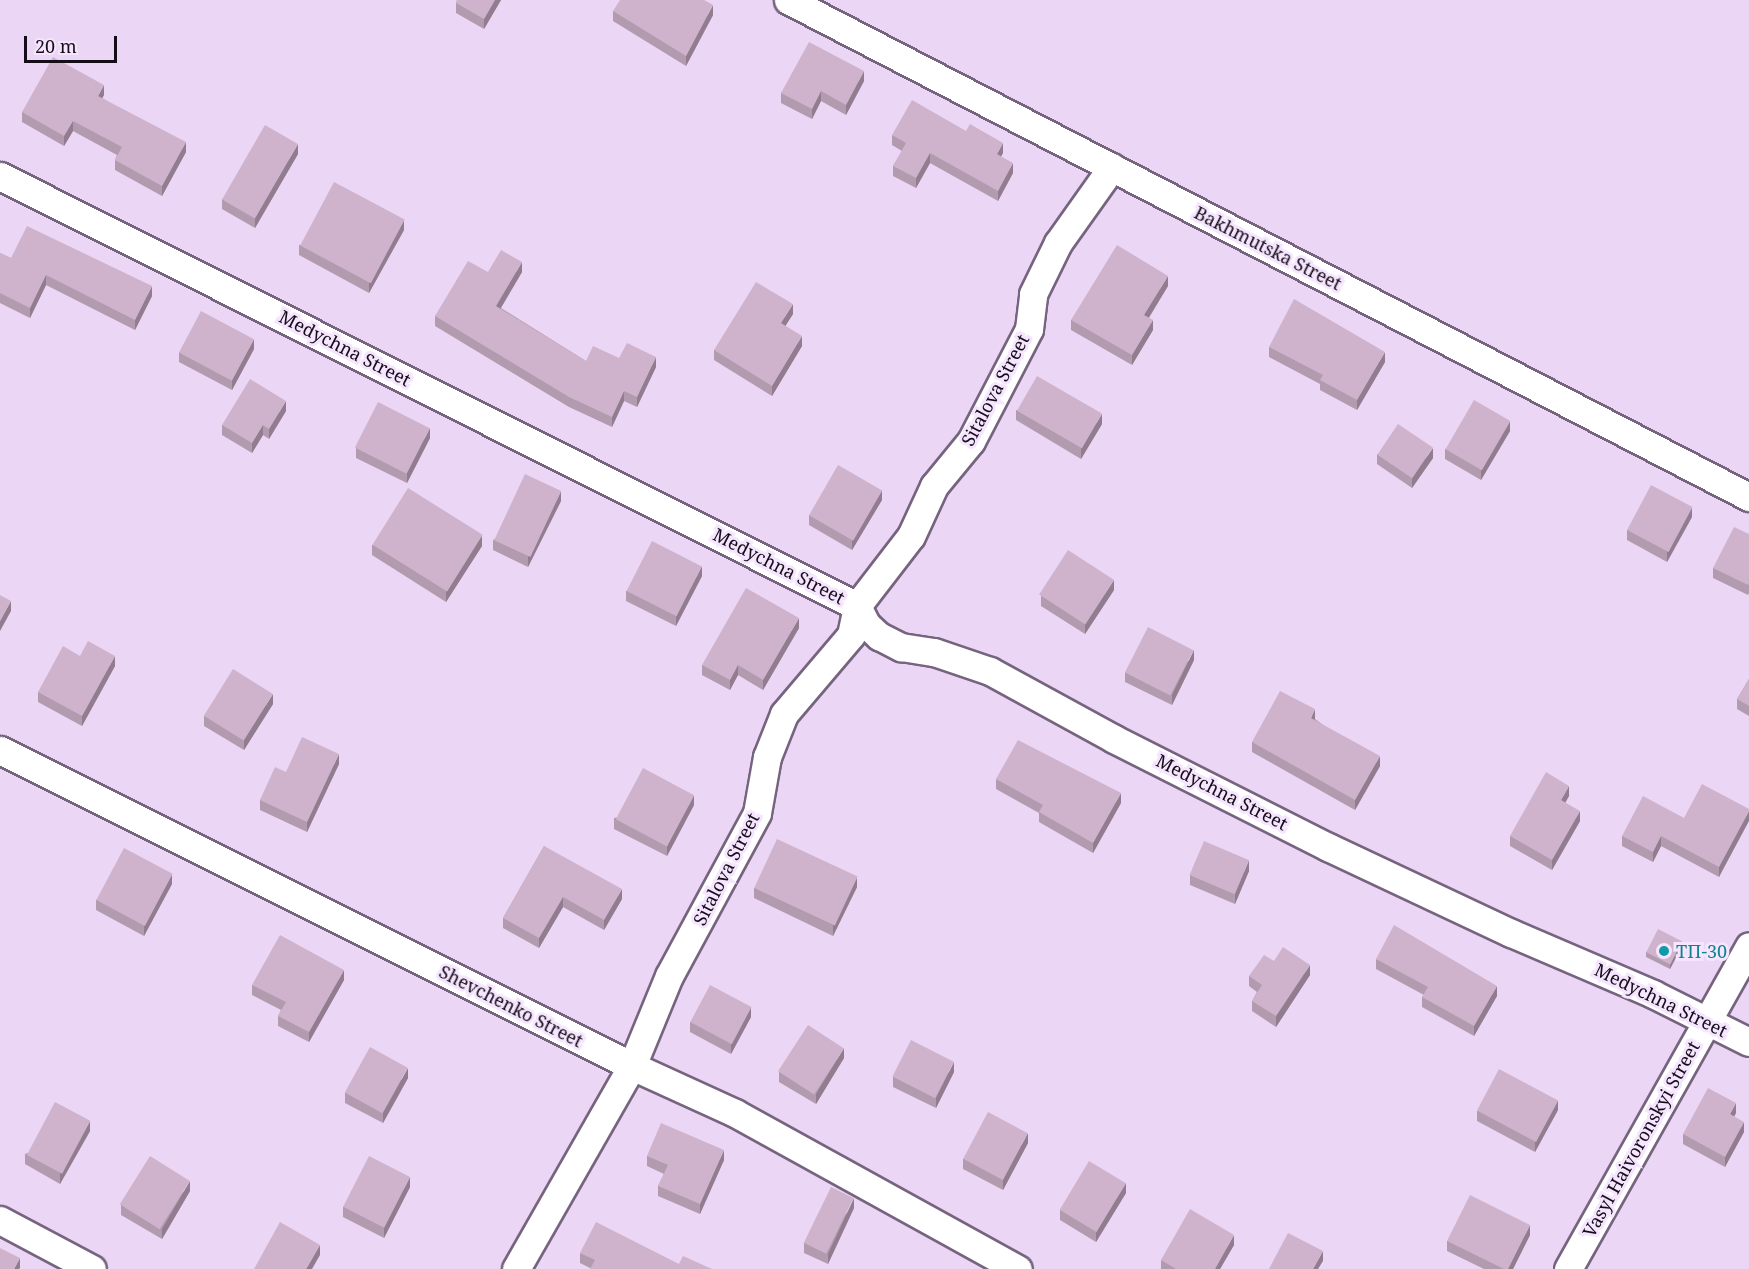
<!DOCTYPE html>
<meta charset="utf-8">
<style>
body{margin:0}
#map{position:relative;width:1749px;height:1269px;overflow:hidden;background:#ebd6f5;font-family:"Noto Serif",serif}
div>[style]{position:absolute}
.roads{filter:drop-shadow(2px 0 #76647f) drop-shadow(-2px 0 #76647f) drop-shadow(0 2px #76647f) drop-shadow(0 -2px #76647f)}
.minor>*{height:27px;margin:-13.5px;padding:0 13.5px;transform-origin:13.5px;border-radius:13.5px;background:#fff}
.wall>*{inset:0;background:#b29aaf}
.shaded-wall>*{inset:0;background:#917d8f}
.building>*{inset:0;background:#cfb3cc;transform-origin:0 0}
.dots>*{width:16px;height:16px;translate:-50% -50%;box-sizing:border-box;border:3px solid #f6e5fe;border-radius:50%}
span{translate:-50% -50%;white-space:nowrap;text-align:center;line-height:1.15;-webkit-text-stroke:6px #f6e5fe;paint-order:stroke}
.street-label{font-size:18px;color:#150e18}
.culture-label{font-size:18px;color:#0d838f}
.left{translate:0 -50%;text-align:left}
.scale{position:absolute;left:24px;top:36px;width:93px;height:27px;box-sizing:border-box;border:3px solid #150e18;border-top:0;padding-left:8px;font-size:18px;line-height:21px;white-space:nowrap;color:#150e18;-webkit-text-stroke:4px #f6e5fe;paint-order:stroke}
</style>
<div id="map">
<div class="roads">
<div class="minor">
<div style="left:788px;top:0;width:1082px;rotate:27.35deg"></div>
<div style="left:0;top:176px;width:959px;rotate:26.65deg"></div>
<div style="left:857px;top:606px;width:20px;rotate:63deg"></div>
<div style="left:866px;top:624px;width:18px;rotate:43deg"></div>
<div style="left:879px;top:636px;width:25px;rotate:27deg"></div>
<div style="left:901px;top:647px;width:33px;rotate:9deg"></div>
<div style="left:934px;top:652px;width:59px;rotate:18.7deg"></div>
<div style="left:990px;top:671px;width:141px;rotate:28.7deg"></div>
<div style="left:1114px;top:739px;width:240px;rotate:26.8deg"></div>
<div style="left:1328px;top:847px;width:202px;rotate:25.2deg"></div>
<div style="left:1511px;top:933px;width:155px;rotate:23.2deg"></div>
<div style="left:1653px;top:994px;width:107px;rotate:26.6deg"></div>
<div style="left:0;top:750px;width:707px;rotate:26.57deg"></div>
<div style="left:632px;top:1066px;width:113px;rotate:24.5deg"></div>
<div style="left:735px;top:1113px;width:323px;rotate:28.9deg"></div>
<div style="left:0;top:1220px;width:104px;rotate:28deg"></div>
<div style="left:516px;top:1269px;width:234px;rotate:-60.3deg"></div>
<div style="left:632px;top:1066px;width:97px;rotate:-67.7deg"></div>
<div style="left:669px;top:976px;width:185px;rotate:-61.6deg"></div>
<div style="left:757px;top:813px;width:57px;rotate:-79.9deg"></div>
<div style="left:767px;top:757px;width:46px;rotate:-68.4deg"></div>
<div style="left:784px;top:714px;width:104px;rotate:-49.7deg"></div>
<div style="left:851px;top:635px;width:30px;rotate:-78deg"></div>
<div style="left:857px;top:606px;width:88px;rotate:-52.4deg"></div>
<div style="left:911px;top:536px;width:55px;rotate:-65.3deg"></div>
<div style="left:934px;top:486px;width:58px;rotate:-50.6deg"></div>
<div style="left:971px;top:441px;width:126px;rotate:-62.6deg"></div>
<div style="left:1029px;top:329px;width:35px;rotate:-83deg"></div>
<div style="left:1033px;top:294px;width:57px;rotate:-63.9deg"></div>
<div style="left:1058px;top:243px;width:93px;rotate:-54.6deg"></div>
<div style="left:1568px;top:1269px;width:370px;rotate:-60.7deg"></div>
</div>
</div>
<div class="wall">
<div style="clip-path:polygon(457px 0,501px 0,484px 29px,456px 13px,456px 3px)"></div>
<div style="clip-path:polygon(613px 11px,713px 15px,686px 66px,613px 21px)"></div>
<div style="clip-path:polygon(864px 81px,846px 115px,821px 101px,812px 119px,781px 103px,781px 93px)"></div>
<div style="clip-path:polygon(104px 95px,102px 98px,186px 152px,162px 196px,115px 170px,115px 160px,117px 155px,73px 131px,64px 146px,22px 122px,22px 112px)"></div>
<div style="clip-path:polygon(892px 135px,1003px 153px,1001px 156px,1013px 173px,998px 201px,930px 163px,916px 188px,893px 176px,893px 166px,902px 151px,892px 145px)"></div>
<div style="clip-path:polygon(298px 154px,255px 228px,222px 209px,222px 199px)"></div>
<div style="clip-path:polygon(404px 230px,369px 293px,299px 255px,299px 245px)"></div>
<div style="clip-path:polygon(0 253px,11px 258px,152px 296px,135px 330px,46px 285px,30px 318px,0 303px)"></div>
<div style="clip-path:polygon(488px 272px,522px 272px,501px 308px,586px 361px,619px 358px,656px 367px,637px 407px,624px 401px,612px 427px,569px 407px,435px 326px,435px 316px)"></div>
<div style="clip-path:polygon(1168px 286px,1149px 318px,1153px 330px,1132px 365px,1071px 330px,1071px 320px)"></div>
<div style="clip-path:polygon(793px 314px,785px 326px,802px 346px,772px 396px,714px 360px,714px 350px)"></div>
<div style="clip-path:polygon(1269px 347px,1385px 362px,1357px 410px,1320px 390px,1320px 384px,1269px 357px)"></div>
<div style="clip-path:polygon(254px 349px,232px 390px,179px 362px,179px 352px)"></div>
<div style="clip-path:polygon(1016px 410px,1102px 424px,1081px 459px,1016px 420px)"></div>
<div style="clip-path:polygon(286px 411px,269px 439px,263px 435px,252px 453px,222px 435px,222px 425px)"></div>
<div style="clip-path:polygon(1510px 431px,1481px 480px,1445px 459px,1445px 449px)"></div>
<div style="clip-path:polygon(430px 438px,407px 483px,356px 458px,356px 448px)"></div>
<div style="clip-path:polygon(1377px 454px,1433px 458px,1412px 488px,1377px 464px)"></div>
<div style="clip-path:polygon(882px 500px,852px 550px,809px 525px,809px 515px)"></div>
<div style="clip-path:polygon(561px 501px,528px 567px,493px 550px,493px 540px)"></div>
<div style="clip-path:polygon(1692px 517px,1667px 562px,1627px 540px,1627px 530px)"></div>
<div style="clip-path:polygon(1749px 534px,1749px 593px,1748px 595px,1713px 578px,1713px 568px)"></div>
<div style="clip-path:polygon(372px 545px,482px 546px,446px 602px,372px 555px)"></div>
<div style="clip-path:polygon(702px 576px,676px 626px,626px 601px,626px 591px)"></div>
<div style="clip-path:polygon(1114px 590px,1085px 634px,1041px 606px,1041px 596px)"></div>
<div style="clip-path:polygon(799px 628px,763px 690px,738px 675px,730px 690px,702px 675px,702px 665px)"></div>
<div style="clip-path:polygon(80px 656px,115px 666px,82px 726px,38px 702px,38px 692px)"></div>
<div style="clip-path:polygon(1194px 660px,1172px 705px,1125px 682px,1125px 672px)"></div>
<div style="clip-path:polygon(1749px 679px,1749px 716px,1737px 709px,1737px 699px)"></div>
<div style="clip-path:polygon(273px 704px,244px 750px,204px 726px,204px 716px)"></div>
<div style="clip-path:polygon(1315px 719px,1380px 766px,1355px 810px,1252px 752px,1252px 742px)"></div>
<div style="clip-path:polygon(339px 764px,307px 832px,260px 810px,260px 800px,286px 772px)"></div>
<div style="clip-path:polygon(996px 779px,1121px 803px,1093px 853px,1039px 822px,1039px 813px,996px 789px)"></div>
<div style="clip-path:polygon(1569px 796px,1565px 803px,1580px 821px,1552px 870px,1510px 846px,1510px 836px)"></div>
<div style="clip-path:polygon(694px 805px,667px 856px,614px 829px,614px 818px)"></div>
<div style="clip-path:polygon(1749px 809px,1719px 877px,1661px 846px,1653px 862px,1622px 846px,1622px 836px,1684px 818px)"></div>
<div style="clip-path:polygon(544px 846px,622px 899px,604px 930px,563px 907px,539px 948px,503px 928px,503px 918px)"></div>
<div style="clip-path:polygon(1249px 871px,1235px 904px,1190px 885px,1190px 875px)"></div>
<div style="clip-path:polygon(172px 884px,144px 936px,96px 910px,96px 900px)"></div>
<div style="clip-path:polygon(857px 887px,833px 936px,754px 898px,754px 888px)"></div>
<div style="clip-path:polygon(1682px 946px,1670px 969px,1646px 957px,1646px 952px)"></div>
<div style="clip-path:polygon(1376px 959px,1497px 996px,1474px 1036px,1422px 1007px,1422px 997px,1424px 995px,1376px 969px)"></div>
<div style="clip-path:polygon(1274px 961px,1310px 975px,1276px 1027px,1252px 1011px,1252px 1001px,1257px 992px,1249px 986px,1249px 976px)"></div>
<div style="clip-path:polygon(344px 980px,309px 1042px,278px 1026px,278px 1016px,281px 1010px,252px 995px,252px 985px)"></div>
<div style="clip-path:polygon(751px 1017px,731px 1054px,690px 1032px,690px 1022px)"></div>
<div style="clip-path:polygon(844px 1058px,816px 1104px,779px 1082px,779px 1072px)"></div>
<div style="clip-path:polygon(954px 1072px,936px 1108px,893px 1087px,893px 1077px)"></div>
<div style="clip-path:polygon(408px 1078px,383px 1123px,345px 1103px,345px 1093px)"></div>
<div style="clip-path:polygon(1558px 1110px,1535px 1152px,1477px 1121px,1477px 1111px)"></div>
<div style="clip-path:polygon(1736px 1113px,1734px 1117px,1744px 1132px,1725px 1167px,1683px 1144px,1683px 1134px)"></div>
<div style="clip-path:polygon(90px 1131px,60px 1184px,25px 1164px,25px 1154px)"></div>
<div style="clip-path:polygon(1028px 1143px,1003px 1190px,963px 1169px,963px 1159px)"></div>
<div style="clip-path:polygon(647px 1156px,724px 1160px,700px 1214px,658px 1196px,658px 1186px,664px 1174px,647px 1166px)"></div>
<div style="clip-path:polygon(410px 1187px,384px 1238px,343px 1217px,343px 1207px)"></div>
<div style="clip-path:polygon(190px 1191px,162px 1239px,121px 1215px,121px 1205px)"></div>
<div style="clip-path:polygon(1126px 1193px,1096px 1242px,1060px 1220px,1060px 1210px)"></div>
<div style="clip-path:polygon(854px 1208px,828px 1264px,804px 1253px,804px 1243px)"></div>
<div style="clip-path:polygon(1530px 1235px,1513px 1269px,1484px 1269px,1447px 1251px,1447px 1241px)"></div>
<div style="clip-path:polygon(1234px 1245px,1220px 1269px,1161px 1269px,1161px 1260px)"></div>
<div style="clip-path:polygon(580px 1253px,679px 1264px,712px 1269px,590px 1268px,580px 1263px)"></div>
</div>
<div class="shaded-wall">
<div style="clip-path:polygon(495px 0,501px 0,484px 29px,484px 19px)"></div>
<div style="clip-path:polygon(713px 5px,713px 15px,686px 66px,686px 56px)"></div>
<div style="clip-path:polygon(864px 71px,864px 81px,846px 115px,846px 105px)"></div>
<div style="clip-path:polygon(104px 85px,104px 95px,98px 106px,98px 96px)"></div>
<div style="clip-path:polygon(821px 91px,821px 101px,812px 119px,812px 109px)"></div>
<div style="clip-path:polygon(73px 121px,73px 131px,64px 146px,64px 136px)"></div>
<div style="clip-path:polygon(186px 142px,186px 152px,162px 196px,162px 186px)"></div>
<div style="clip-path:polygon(1003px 143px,1003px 153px,997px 164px,997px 154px)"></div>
<div style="clip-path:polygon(298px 144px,298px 154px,255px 228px,255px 218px)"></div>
<div style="clip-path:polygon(930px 153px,930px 163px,916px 188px,916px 178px)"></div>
<div style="clip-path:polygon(1013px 163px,1013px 173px,998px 201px,998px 191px)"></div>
<div style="clip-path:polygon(404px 220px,404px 230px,369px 293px,369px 283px)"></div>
<div style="clip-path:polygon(522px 262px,522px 272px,496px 316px,496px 306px)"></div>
<div style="clip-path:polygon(46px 275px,46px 285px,30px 318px,30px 308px)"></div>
<div style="clip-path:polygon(1168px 276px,1168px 286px,1144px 325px,1144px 315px)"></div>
<div style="clip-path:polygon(152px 286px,152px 296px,135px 330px,135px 320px)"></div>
<div style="clip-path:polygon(793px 304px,793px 314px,781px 333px,781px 323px)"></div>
<div style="clip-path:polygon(1153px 320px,1153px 330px,1132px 365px,1132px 355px)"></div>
<div style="clip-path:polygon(802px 336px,802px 346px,772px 396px,772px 386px)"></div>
<div style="clip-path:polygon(254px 339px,254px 349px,232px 390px,232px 380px)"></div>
<div style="clip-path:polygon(1385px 352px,1385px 362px,1357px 410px,1357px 400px)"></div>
<div style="clip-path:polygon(656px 357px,656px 367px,637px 407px,637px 397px)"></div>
<div style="clip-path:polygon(624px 391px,624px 401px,612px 427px,612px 417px)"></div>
<div style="clip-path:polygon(286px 401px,286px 411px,269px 439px,269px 429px)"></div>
<div style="clip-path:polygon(1102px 414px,1102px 424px,1081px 459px,1081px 449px)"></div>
<div style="clip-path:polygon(1510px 421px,1510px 431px,1481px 480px,1481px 470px)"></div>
<div style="clip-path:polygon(263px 425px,263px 435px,252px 453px,252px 443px)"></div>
<div style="clip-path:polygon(430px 428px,430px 438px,407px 483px,407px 473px)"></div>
<div style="clip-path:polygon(1433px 448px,1433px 458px,1412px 488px,1412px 478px)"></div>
<div style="clip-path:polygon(882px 490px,882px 500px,852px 550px,852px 540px)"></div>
<div style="clip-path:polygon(561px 491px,561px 501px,528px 567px,528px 557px)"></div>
<div style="clip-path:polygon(1692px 507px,1692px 517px,1667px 562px,1667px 552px)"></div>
<div style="clip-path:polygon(482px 535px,482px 546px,446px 602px,446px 592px)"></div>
<div style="clip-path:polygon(702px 566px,702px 576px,676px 626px,676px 616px)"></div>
<div style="clip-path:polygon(1114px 580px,1114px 590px,1085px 634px,1085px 624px)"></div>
<div style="clip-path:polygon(11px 601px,11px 611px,0 631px,0 621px)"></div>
<div style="clip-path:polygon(799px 618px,799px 628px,763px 690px,763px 680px)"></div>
<div style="clip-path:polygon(1194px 650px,1194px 660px,1172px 705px,1172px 695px)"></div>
<div style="clip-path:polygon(115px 656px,115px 666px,82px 726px,82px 716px)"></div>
<div style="clip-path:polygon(738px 665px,738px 675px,730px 690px,730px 680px)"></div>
<div style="clip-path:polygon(273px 694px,273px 704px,244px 750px,244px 740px)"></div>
<div style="clip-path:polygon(1315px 709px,1315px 719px,1311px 728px,1311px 718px)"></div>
<div style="clip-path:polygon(339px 754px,339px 764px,307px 832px,307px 822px)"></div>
<div style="clip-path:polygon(1380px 756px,1380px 766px,1355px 810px,1355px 800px)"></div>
<div style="clip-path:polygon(1569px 786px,1569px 796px,1561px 810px,1561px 800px)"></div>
<div style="clip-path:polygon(1121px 793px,1121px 803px,1093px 853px,1093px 843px)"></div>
<div style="clip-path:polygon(694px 795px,694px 805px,667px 856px,667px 846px)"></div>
<div style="clip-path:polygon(1580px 811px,1580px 821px,1552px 870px,1552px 860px)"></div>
<div style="clip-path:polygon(1749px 811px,1749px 821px,1719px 877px,1719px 867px)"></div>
<div style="clip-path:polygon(1661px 836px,1661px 846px,1653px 862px,1653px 852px)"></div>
<div style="clip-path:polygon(1249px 860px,1249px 871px,1235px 904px,1235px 894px)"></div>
<div style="clip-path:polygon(172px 874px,172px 884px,144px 936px,144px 926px)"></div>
<div style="clip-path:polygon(857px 877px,857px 887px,833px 936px,833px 926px)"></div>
<div style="clip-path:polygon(622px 889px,622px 899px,604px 930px,604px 920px)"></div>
<div style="clip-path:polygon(563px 897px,563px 907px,539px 948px,539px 938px)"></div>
<div style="clip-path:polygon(1682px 941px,1682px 946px,1670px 969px,1670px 964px)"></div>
<div style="clip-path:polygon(1310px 965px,1310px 975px,1276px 1027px,1276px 1016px)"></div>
<div style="clip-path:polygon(344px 970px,344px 980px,309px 1042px,309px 1032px)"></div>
<div style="clip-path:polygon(1497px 986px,1497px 996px,1474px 1036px,1474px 1026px)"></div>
<div style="clip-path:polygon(751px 1007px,751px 1017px,731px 1054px,731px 1044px)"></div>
<div style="clip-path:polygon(844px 1048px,844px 1058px,816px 1104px,816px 1094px)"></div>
<div style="clip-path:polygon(954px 1062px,954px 1072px,936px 1108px,936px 1098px)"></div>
<div style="clip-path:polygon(408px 1068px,408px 1078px,383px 1123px,383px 1113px)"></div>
<div style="clip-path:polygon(1558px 1100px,1558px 1110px,1535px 1152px,1535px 1142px)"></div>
<div style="clip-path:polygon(1736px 1103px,1736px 1113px,1730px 1124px,1730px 1114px)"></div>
<div style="clip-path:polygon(90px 1121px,90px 1131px,60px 1184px,60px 1174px)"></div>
<div style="clip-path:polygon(1744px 1122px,1744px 1132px,1725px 1167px,1725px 1157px)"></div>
<div style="clip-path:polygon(1028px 1133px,1028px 1143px,1003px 1190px,1003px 1180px)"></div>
<div style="clip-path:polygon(724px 1150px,724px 1160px,700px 1214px,700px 1204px)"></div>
<div style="clip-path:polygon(410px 1177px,410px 1187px,384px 1238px,384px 1228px)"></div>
<div style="clip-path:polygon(190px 1181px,190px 1191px,162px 1239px,162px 1229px)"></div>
<div style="clip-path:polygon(1126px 1183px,1126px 1193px,1096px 1242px,1096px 1232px)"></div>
<div style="clip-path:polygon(854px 1198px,854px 1208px,828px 1264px,828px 1254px)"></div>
<div style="clip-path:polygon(1530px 1225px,1530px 1235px,1513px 1269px,1508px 1269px)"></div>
<div style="clip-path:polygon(1234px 1235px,1234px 1245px,1220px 1269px,1215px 1269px)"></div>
<div style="clip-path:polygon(320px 1245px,320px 1255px,312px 1269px,306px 1269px)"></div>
<div style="clip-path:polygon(1323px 1251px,1323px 1261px,1318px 1269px,1313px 1269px)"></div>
<div style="clip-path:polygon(20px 1258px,20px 1268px,19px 1269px,14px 1269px)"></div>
</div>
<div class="building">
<div style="clip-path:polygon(457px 0,495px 0,484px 19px,456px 3px)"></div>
<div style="clip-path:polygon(620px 0,704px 0,713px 5px,686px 56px,613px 11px)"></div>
<div style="clip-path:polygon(809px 42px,864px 71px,846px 105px,821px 91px,812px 109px,781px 93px)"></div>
<div style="clip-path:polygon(53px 57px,104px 85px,98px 96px,186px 142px,162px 186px,115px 160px,122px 147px,73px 121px,64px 136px,22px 112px)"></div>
<div style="clip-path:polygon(912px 100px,966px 131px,970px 124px,1003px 143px,997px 154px,1013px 163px,998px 191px,930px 153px,916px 178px,893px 166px,906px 143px,892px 135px)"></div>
<div style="left:265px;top:125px;width:38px;height:86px;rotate:30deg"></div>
<div style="left:334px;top:182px;width:80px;height:72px;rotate:28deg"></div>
<div style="clip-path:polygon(27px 226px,152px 286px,135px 320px,46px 275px,30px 308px,0 293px,0 253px,11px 258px)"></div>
<div style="clip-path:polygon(1117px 245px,1168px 276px,1144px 315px,1153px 320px,1132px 355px,1071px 320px)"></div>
<div style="clip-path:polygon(501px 250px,522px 262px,496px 306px,586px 361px,593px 346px,619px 358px,627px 343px,656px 357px,637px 397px,624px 391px,612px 417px,569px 397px,435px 316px,468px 261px,488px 272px)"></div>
<div style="clip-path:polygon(756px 282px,793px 304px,781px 323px,802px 336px,772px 386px,714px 350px)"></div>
<div style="clip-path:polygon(1294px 299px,1385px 352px,1357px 400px,1320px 380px,1323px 375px,1269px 347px)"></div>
<div style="left:201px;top:311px;width:60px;height:47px;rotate:28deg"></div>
<div style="left:1037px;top:376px;width:75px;height:40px;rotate:30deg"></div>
<div style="clip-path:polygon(250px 379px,286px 401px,269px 429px,263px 425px,252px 443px,222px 425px)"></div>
<div style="left:1474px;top:400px;width:42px;height:57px;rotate:30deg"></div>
<div style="left:378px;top:402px;width:58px;height:51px;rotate:27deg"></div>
<div style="left:1398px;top:424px;width:42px;height:37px;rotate:34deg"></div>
<div style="left:838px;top:465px;width:51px;height:58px;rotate:30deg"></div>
<div style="left:525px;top:474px;width:40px;height:73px;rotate:25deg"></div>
<div style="left:1651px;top:485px;width:47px;height:51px;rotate:28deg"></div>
<div style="left:408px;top:488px;width:88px;height:67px;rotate:32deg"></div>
<div style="clip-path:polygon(1734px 527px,1749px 534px,1749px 583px,1748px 585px,1713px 568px)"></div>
<div style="left:652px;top:541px;width:56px;height:56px;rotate:27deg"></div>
<div style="left:1068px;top:550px;width:55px;height:53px;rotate:33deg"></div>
<div style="clip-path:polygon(746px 588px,799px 618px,763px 680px,738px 665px,730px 680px,702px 665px)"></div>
<div style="clip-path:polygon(0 595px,11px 601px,0 621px)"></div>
<div style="left:1148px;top:627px;width:51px;height:51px;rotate:27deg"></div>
<div style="clip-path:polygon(88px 641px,115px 656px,82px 716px,38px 692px,63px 646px,80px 656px)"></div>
<div style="left:233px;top:669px;width:47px;height:55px;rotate:32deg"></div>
<div style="clip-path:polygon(1749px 679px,1749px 706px,1737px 699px)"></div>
<div style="clip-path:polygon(1280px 691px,1315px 709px,1311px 718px,1380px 756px,1355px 800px,1252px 742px)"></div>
<div style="clip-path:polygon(302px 737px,339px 754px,307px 822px,260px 800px,275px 767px,286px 772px)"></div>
<div style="clip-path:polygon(1018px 740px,1121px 793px,1093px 843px,1039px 812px,1043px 805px,996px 779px)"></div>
<div style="left:643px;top:768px;width:58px;height:58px;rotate:28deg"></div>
<div style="clip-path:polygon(1546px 772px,1569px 786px,1561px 800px,1580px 811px,1552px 860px,1510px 836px)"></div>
<div style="clip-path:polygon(1702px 784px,1749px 809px,1749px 811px,1719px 867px,1661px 836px,1653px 852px,1622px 836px,1643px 796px,1684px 818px)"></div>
<div style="left:777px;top:839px;width:89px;height:54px;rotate:25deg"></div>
<div style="left:1204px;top:841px;width:49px;height:37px;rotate:23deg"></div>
<div style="clip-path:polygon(544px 846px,622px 889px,604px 920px,563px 897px,539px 938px,503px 918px)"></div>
<div style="left:124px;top:848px;width:55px;height:59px;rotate:28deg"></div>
<div style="clip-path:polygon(1394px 925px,1497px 986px,1474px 1026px,1422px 997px,1428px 987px,1376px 959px)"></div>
<div style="left:1658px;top:929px;width:27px;height:26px;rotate:27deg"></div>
<div style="clip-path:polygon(280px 935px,344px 970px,309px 1032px,278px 1016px,286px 1002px,252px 985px)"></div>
<div style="clip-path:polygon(1283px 947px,1310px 965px,1276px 1016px,1252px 1001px,1262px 985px,1249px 976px,1264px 955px,1274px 961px)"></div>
<div style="left:710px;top:985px;width:47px;height:42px;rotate:28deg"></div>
<div style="left:808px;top:1025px;width:43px;height:55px;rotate:33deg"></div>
<div style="left:911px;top:1040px;width:48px;height:41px;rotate:27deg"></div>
<div style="left:370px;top:1047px;width:43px;height:52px;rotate:29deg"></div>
<div style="left:1499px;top:1069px;width:67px;height:47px;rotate:28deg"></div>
<div style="clip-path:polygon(1708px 1088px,1736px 1103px,1730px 1114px,1744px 1122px,1725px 1157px,1683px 1134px)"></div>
<div style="left:55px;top:1102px;width:40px;height:60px;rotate:28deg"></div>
<div style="left:988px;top:1112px;width:45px;height:53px;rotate:28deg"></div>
<div style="clip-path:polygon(661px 1123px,724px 1150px,700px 1204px,658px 1186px,668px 1165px,647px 1156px)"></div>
<div style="left:150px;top:1156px;width:47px;height:57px;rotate:32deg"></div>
<div style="left:369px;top:1156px;width:46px;height:57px;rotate:27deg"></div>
<div style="left:1089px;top:1161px;width:43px;height:57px;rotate:31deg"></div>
<div style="left:831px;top:1187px;width:25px;height:62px;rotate:26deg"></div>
<div style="clip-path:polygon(1470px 1195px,1530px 1225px,1508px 1269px,1504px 1269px,1447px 1241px)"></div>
<div style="clip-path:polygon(1190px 1209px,1234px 1235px,1215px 1269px,1176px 1269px,1161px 1260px)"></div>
<div style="clip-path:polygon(280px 1222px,320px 1245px,306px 1269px,254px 1269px)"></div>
<div style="clip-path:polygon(596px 1222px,679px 1264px,683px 1256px,712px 1269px,590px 1269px,595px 1260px,580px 1253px)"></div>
<div style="clip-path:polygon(1288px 1233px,1323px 1251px,1313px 1269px,1269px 1269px)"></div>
<div style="clip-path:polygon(0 1248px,20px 1258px,14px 1269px,0 1269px)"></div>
</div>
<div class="dots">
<div style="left:1664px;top:951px;background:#0f9aa8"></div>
</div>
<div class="street-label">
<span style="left:1268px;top:248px;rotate:27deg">Bakhmutska Street</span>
<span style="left:345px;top:348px;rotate:27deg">Medychna Street</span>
<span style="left:995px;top:390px;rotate:-62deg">Sitalova Street</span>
<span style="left:779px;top:566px;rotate:27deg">Medychna Street</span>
<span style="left:1222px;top:792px;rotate:27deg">Medychna Street</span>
<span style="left:726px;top:869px;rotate:-63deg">Sitalova Street</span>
<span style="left:1661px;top:1000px;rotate:26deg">Medychna Street</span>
<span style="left:511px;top:1006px;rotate:27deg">Shevchenko Street</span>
<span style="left:1641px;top:1139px;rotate:-61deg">Vasyl Haivoronskyi Street</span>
</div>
<div class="culture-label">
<span class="left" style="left:1676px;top:951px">ТП-30</span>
</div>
<div class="scale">20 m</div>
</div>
